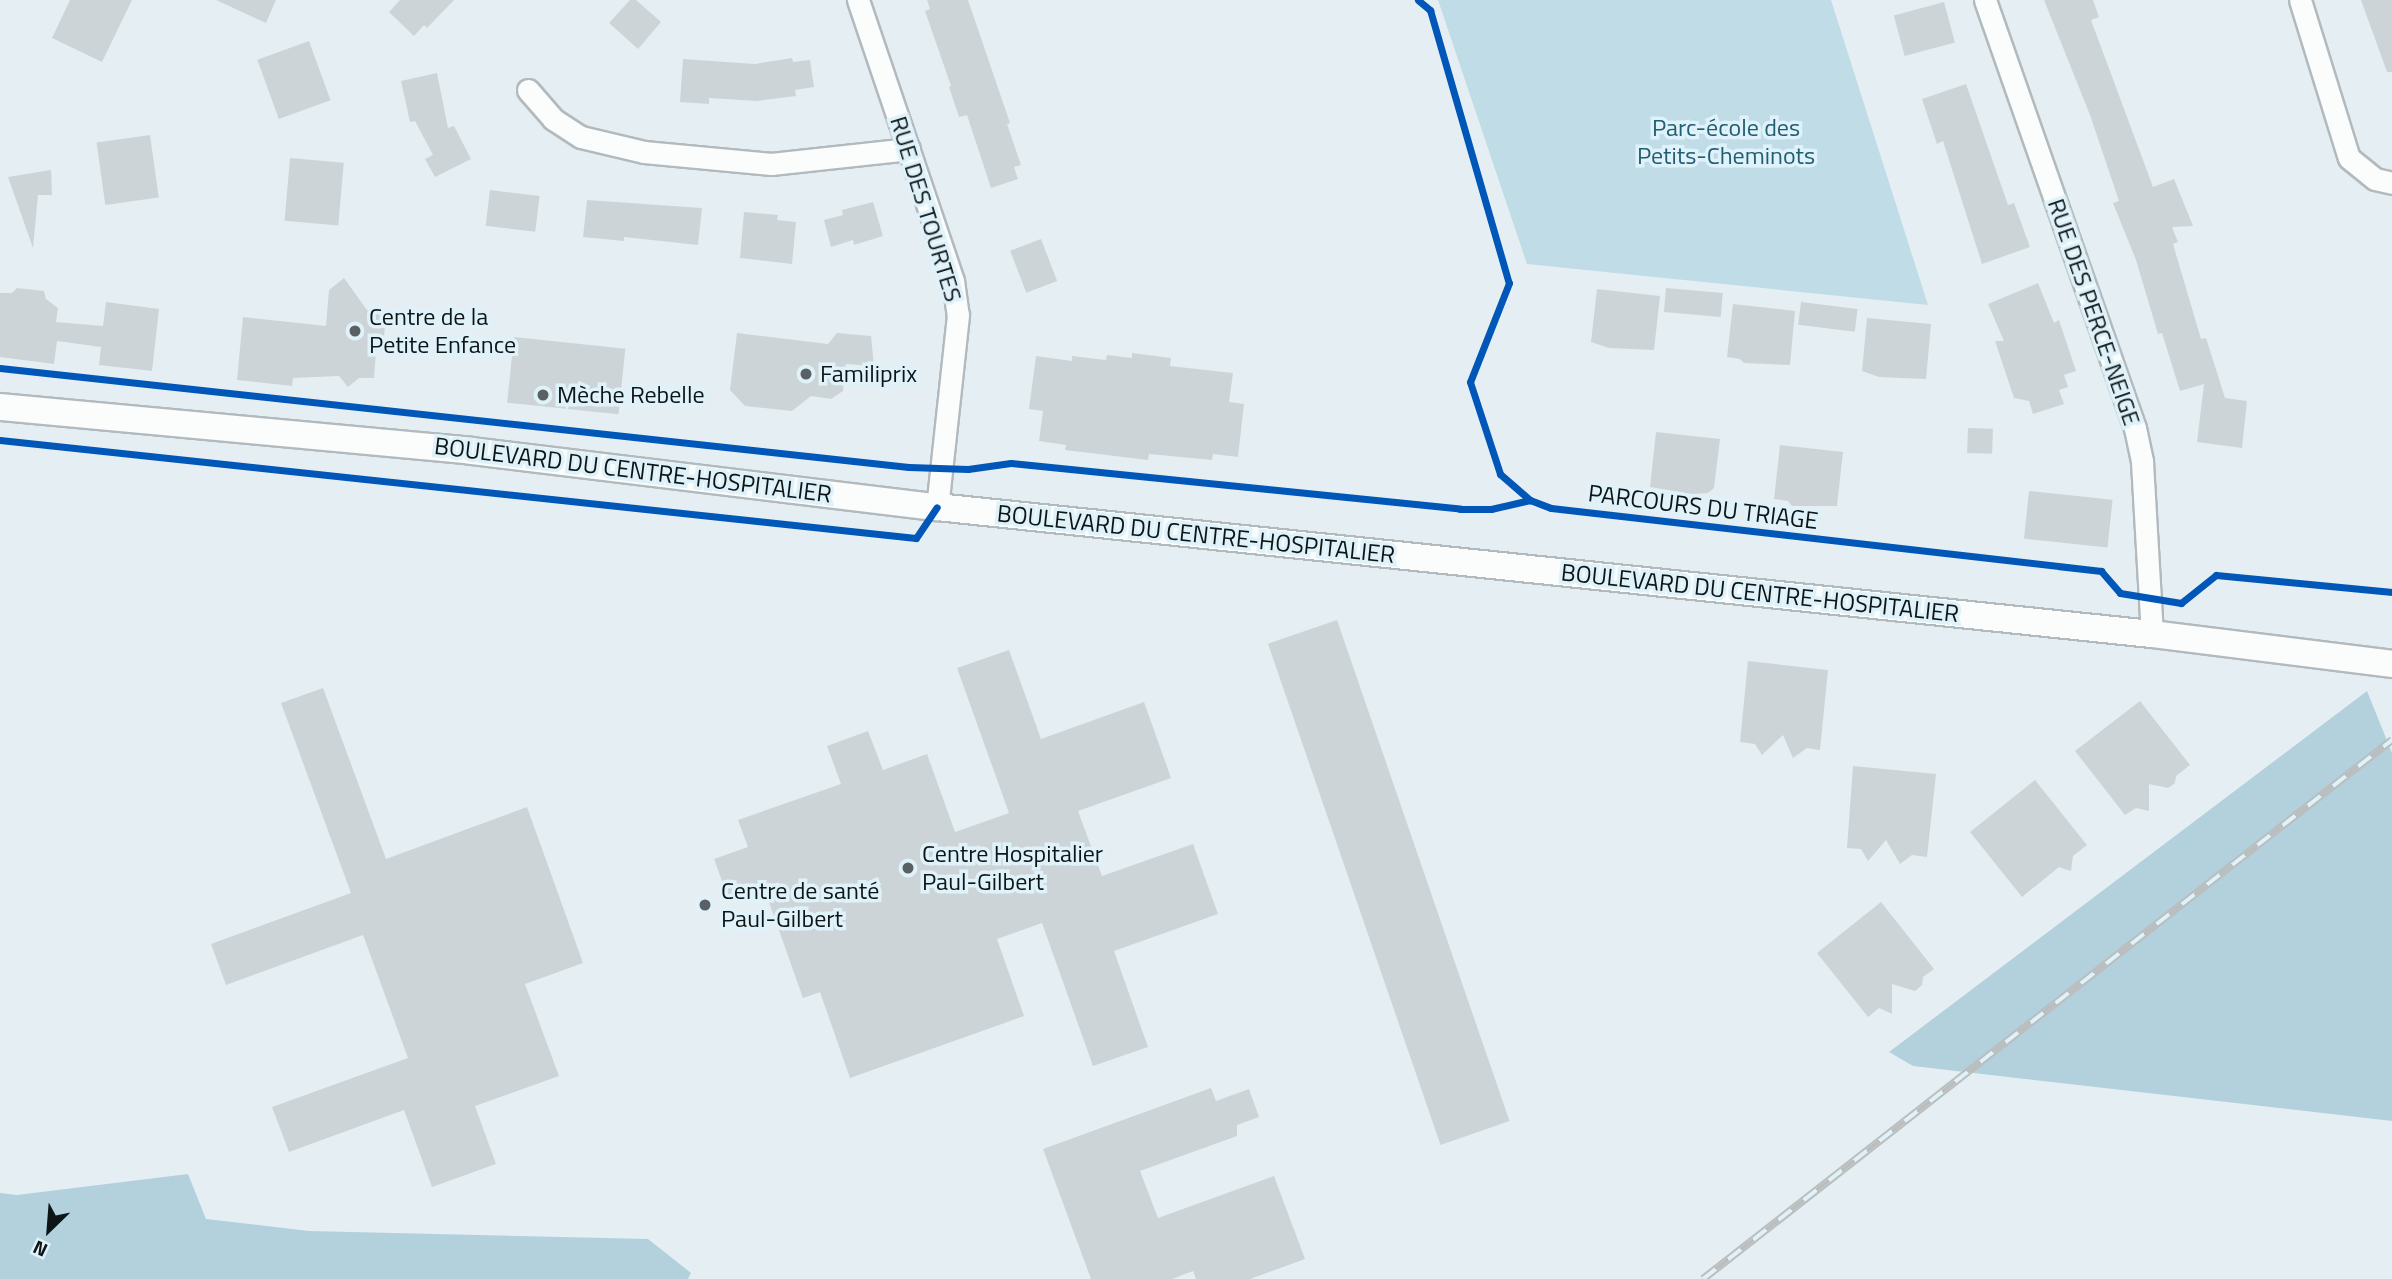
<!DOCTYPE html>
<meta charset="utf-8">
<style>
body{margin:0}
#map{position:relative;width:2392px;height:1279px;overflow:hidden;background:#e5eff3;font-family:"Titillium Web",sans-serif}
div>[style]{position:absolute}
.green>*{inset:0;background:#bfdce7}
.forest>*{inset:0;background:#b2d1dd}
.building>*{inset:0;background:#ccd4d8;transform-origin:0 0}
.roads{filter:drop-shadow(2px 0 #b2babe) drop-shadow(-2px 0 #b2babe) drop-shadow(0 2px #b2babe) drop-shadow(0 -2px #b2babe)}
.minor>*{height:21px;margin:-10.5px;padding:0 10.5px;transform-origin:10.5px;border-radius:10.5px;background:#fbfdfd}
.tertiary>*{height:26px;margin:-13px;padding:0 13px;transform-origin:13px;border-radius:13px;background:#fbfdfd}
.rail>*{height:8px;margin-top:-4px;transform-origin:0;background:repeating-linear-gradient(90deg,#dff2f9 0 16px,#bbbebe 0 32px);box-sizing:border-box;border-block:2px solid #bbbebe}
.cycleway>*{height:7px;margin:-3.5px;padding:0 3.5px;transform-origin:3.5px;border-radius:3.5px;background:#0057b8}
.dots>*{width:19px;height:19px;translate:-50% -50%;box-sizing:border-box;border:4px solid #dff2f9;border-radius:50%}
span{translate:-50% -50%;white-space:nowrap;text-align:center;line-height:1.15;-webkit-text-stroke:7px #dff2f9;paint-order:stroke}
.park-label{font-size:24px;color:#215e72}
.street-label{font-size:24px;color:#0e1517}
.poi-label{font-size:24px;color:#0e1517}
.left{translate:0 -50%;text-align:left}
.north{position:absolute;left:14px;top:1195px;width:70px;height:70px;-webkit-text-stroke:5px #dff2f9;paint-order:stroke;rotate:205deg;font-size:19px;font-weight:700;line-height:28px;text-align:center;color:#0e1517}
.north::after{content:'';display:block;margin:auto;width:24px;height:32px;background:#0e1517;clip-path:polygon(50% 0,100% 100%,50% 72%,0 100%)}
</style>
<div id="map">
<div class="green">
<div style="clip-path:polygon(1438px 0,1831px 0,1928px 305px,1527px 264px)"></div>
</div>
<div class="forest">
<div style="clip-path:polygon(2367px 691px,2392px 753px,2392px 1121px,1913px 1066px,1889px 1052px)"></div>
<div style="clip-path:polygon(188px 1174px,206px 1219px,309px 1231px,648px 1239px,691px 1273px,688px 1279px,0 1279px,0 1193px,17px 1195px)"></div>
</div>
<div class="building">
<div style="clip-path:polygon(70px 0,132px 0,102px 62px,52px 38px)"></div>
<div style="clip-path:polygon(216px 0,276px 0,266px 23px)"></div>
<div style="clip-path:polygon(400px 0,454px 0,427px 28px,424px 25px,414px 36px,389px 12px)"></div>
<div style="clip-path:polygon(630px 0,636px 0,661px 22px,638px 49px,609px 23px)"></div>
<div style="clip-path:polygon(927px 0,968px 0,1010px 123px,1007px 124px,1021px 165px,1014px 167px,1018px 179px,991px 188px,967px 115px,959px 117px,949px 87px,951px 86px,925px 11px,930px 9px)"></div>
<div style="clip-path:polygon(2044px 0,2093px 0,2099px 17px,2091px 20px,2153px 187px,2174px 179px,2193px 226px,2172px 227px,2178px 242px,2173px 244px,2201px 339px,2206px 338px,2225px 398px,2247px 401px,2242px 448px,2197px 442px,2204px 384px,2180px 391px,2162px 333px,2158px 334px,2136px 260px,2113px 203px,2119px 201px,2090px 115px)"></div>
<div style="clip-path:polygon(2361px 0,2392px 0,2392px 72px,2387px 72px)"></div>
<div style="left:1944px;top:2px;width:42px;height:52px;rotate:75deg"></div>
<div style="left:309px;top:41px;width:63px;height:55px;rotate:70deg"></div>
<div style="clip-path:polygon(792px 58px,793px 62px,810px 60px,814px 87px,795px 90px,796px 96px,757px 101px,709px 98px,709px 104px,680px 102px,683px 59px,755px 64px)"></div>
<div style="clip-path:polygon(437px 73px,448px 128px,454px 126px,471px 159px,435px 177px,425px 159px,433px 155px,415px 121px,410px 122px,401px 81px)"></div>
<div style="clip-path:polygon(1966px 84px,2008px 205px,2014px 203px,2030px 247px,1982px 264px,1943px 141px,1937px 144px,1922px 99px)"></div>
<div style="left:150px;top:135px;width:63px;height:54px;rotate:82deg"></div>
<div style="left:290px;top:158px;width:54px;height:63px;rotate:5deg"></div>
<div style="clip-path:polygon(51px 170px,52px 195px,38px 195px,33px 248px,8px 177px)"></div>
<div style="left:490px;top:190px;width:50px;height:36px;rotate:7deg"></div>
<div style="clip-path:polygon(587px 200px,702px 208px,698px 245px,624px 237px,624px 241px,583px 237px)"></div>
<div style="clip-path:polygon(873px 202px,883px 236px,854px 245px,853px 240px,831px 247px,824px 220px,843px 215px,842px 210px)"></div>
<div style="clip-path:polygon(744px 212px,778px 215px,777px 220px,796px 222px,792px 264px,740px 258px)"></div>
<div style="left:1041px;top:239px;width:45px;height:33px;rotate:69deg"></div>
<div style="clip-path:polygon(344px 278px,367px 310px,386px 312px,383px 350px,376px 351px,374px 378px,359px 378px,348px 387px,339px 376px,293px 378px,292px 386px,237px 380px,243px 317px,326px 326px,329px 290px)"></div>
<div style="clip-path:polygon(2038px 283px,2054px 323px,2059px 320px,2076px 371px,2064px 375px,2068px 387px,2059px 390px,2064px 404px,2033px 414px,2029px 401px,2014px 398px,1995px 341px,2004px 341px,1988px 304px)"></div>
<div style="clip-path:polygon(17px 288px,44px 291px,46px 299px,58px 308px,56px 322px,103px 326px,106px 302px,159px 309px,152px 371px,99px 365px,101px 347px,57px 341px,54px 364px,0 357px,0 293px,12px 293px)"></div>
<div style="left:1666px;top:288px;width:57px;height:24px;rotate:5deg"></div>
<div style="clip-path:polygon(1597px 289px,1660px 296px,1654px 350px,1609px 348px,1591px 342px)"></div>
<div style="left:1801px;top:302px;width:57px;height:23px;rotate:7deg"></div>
<div style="clip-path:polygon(1733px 304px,1795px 311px,1790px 365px,1744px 363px,1740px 359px,1727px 357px)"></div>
<div style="clip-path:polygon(1867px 318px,1931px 324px,1926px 379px,1879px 377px,1862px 371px)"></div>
<div style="clip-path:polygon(737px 333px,828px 344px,837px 333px,871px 336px,874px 366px,846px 364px,843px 391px,831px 399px,811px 396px,792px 411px,745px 406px,730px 390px)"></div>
<div style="left:514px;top:337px;width:112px;height:66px;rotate:6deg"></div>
<div style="clip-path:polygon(1132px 353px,1171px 358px,1170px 366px,1233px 373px,1229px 402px,1244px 404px,1238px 457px,1213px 454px,1212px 460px,1149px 454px,1148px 460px,1065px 450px,1066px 445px,1039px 441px,1043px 411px,1029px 409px,1036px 356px,1072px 361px,1072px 356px,1106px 360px,1107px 355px,1132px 358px)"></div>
<div style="left:1968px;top:428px;width:25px;height:25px;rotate:2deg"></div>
<div style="clip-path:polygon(1656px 432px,1720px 439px,1714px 488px,1708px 493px,1692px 494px,1650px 487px)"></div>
<div style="clip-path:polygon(1780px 445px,1843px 452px,1837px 506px,1792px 506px,1788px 501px,1774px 499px)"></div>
<div style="left:2029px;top:491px;width:84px;height:48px;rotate:6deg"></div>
<div style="left:1337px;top:620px;width:530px;height:73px;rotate:71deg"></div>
<div style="clip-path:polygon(1009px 650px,1041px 739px,1144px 702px,1171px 778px,1078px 811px,1102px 876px,1193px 844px,1218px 914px,1114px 951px,1148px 1047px,1093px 1066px,1042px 923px,997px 939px,1024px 1016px,850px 1078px,820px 992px,803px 998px,764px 888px,729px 900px,714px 859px,748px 847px,738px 820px,841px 784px,827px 746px,868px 731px,883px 770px,927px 754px,955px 832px,1009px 813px,957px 668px)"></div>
<div style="clip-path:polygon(1748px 661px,1828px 670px,1820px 750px,1807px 748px,1793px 758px,1783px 735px,1762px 755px,1755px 744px,1740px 742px)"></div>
<div style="clip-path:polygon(323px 688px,386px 859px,527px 807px,583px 963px,525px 984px,559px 1076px,475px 1106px,496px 1164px,432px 1187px,404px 1110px,289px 1152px,272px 1107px,408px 1058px,363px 935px,226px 985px,211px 944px,351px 893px,281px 703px)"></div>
<div style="clip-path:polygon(2140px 701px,2190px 765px,2176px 776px,2175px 783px,2168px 788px,2149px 784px,2149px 811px,2136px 808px,2125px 815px,2075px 751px)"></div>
<div style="clip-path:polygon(1853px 766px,1936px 774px,1927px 857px,1912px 855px,1900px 864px,1886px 840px,1868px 861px,1861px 849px,1847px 848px)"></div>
<div style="clip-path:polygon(2035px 780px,2087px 845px,2073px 856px,2071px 871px,2059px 867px,2022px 897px,1970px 832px)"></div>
<div style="clip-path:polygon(1881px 902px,1934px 969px,1923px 977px,1922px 985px,1915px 991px,1892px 984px,1892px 1014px,1879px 1008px,1868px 1017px,1817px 953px)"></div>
<div style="clip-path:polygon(1211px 1088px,1216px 1101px,1249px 1089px,1259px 1117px,1237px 1125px,1237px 1136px,1140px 1171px,1158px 1218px,1274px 1176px,1305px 1259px,1250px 1279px,1196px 1279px,1193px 1271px,1172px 1279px,1091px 1279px,1043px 1149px)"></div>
</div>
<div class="roads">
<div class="minor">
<div style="left:858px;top:0;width:297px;rotate:71.3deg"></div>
<div style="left:953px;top:281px;width:34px;rotate:82deg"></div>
<div style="left:958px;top:315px;width:193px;rotate:96.2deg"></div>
<div style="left:1985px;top:0;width:454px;rotate:70.7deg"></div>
<div style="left:2135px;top:428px;width:35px;rotate:78deg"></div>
<div style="left:2142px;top:462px;width:172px;rotate:86.7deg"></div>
<div style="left:2300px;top:0;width:165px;rotate:72.8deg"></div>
<div style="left:2349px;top:158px;width:33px;rotate:39deg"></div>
<div style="left:2375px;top:179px;width:17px;rotate:13deg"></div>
<div style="left:528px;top:90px;width:38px;rotate:49deg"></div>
<div style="left:553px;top:119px;width:33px;rotate:33deg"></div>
<div style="left:581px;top:137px;width:65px;rotate:13.4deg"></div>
<div style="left:644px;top:152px;width:128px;rotate:5.4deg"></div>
<div style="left:771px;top:164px;width:139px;rotate:-6.2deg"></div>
</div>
<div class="tertiary">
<div style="left:0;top:407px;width:473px;rotate:5.3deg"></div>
<div style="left:471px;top:451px;width:469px;rotate:6.9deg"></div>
<div style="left:937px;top:507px;width:1222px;rotate:5.97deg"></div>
<div style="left:2152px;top:634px;width:242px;rotate:7.1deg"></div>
</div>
</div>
<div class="rail">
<div style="left:1703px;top:1279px;width:875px;rotate:-38.04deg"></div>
</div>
<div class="cycleway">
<div style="left:1418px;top:0;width:16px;rotate:40deg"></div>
<div style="left:1430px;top:10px;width:284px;rotate:73.9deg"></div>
<div style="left:1509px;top:283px;width:106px;rotate:111.5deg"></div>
<div style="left:1470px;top:382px;width:97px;rotate:71.9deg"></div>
<div style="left:1500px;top:474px;width:40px;rotate:41deg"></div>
<div style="left:1530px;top:500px;width:22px;rotate:21deg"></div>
<div style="left:1551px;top:508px;width:554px;rotate:6.53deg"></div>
<div style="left:2101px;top:571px;width:29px;rotate:49deg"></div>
<div style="left:2120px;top:593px;width:62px;rotate:9.3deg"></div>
<div style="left:2181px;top:603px;width:45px;rotate:-38.7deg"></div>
<div style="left:2216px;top:575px;width:177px;rotate:5.5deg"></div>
<div style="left:0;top:368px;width:914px;rotate:6.22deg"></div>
<div style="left:909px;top:467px;width:59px;rotate:1.9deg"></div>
<div style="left:968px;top:469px;width:43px;rotate:-7.9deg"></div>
<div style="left:1011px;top:463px;width:451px;rotate:5.8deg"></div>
<div style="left:1460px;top:509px;width:31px"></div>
<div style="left:1491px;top:509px;width:40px;rotate:-13deg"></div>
<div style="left:0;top:440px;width:921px;rotate:6.11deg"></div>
<div style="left:916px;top:538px;width:37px;rotate:-56deg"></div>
</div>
<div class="dots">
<div style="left:355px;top:331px;background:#596164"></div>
<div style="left:806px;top:374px;background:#596164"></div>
<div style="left:543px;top:395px;background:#596164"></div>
<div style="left:908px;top:868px;background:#596164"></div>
<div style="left:705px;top:905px;background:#596164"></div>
</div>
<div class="park-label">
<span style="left:1726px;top:142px">Parc-école des<br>Petits-Cheminots</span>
</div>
<div class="street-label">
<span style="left:926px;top:209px;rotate:73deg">RUE DES TOURTES</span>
<span style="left:2094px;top:312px;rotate:71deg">RUE DES PERCE-NEIGE</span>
<span style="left:633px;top:470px;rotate:7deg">BOULEVARD DU CENTRE-HOSPITALIER</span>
<span style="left:1703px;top:507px;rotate:7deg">PARCOURS DU TRIAGE</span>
<span style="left:1196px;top:534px;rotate:6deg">BOULEVARD DU CENTRE-HOSPITALIER</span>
<span style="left:1760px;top:593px;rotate:6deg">BOULEVARD DU CENTRE-HOSPITALIER</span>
</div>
<div class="poi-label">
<span class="left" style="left:369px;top:331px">Centre de la<br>Petite Enfance</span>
<span class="left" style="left:820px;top:374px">Familiprix</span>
<span class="left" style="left:557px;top:395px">Mèche Rebelle</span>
<span class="left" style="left:922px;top:868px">Centre Hospitalier<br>Paul-Gilbert</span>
<span class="left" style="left:721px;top:905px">Centre de santé<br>Paul-Gilbert</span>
</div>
<div class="north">N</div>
</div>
